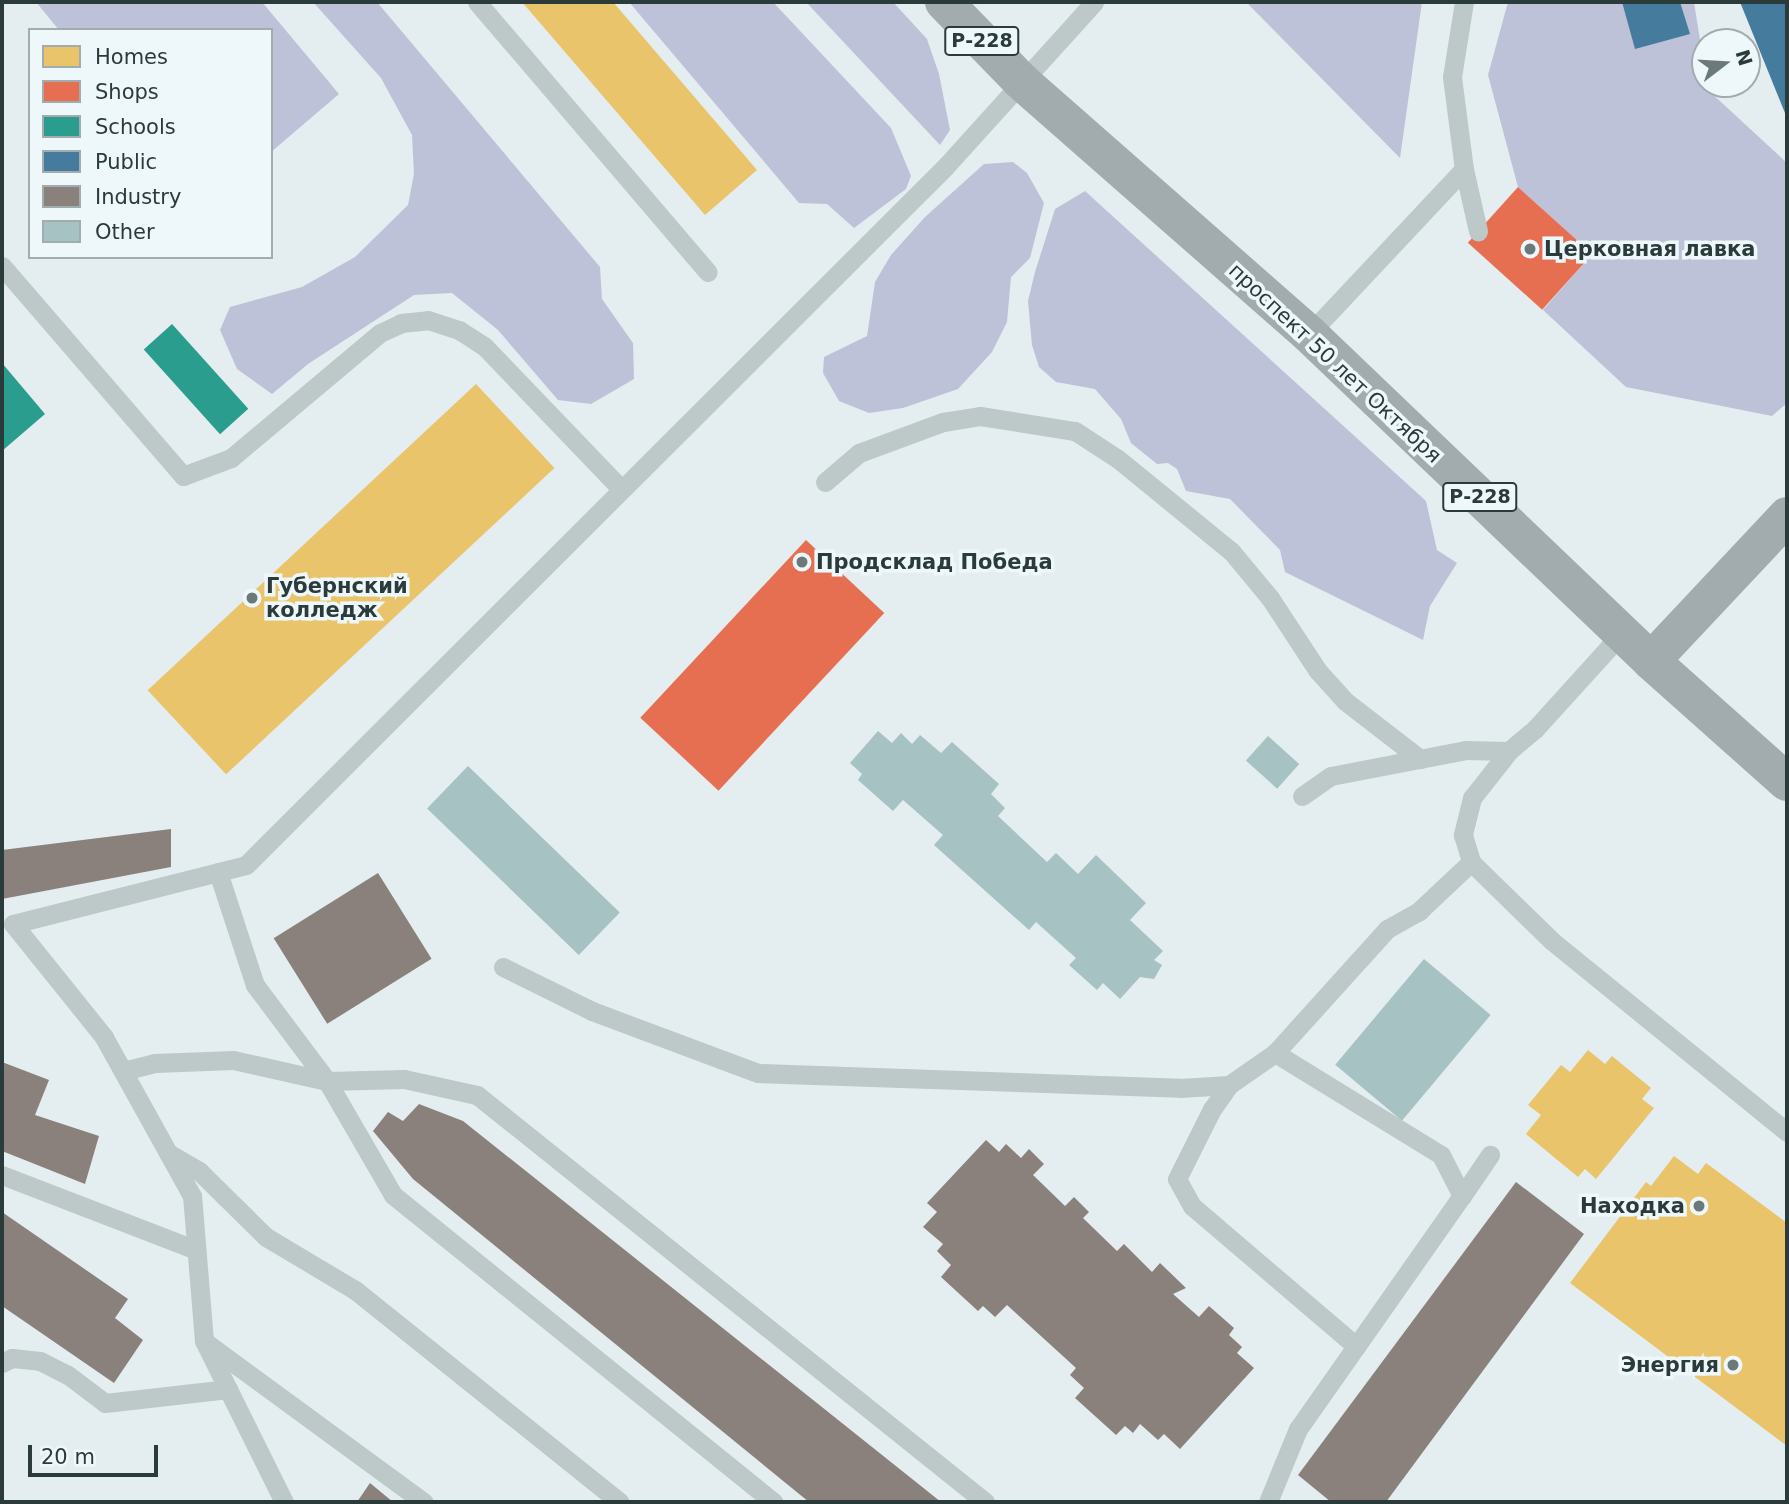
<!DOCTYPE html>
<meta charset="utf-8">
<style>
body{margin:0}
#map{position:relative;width:1789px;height:1504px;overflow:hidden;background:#e4edf0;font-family:"DejaVu Sans",sans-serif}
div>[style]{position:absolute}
.green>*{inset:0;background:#bec2d8}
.homes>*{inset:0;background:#e9c46a;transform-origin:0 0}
.shops>*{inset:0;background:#e76f51;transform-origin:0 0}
.schools>*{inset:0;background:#2a9d8f;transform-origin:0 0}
.public>*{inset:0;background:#457b9d}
.industry>*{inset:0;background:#8a817c;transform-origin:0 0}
.building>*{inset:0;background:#a6c2c2;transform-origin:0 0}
.service>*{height:19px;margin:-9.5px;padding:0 9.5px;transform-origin:9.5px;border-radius:9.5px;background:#bdc8c9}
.primary>*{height:38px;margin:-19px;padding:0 19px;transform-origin:19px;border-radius:19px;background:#a2acae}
.dots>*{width:19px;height:19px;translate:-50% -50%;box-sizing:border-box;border:4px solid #eef8fb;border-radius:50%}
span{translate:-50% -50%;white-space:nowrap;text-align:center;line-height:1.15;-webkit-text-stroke:7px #eef8fb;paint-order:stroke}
.shield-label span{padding:2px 5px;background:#eef8fb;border:2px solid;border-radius:5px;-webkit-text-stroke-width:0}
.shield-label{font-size:19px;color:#2b3b3b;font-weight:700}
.poi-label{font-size:21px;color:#2b3b3b;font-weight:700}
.left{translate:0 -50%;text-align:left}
.right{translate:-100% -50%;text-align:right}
.street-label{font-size:21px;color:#2b3b3b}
.frame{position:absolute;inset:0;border:4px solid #2b3b3b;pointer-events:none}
.legend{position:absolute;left:28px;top:28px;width:245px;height:231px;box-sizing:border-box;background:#eef8fb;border:2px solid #a0acae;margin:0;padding:9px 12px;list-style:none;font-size:21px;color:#2b3b3b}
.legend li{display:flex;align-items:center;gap:14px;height:35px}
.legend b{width:35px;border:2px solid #a0acae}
.north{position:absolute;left:1691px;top:28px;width:70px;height:70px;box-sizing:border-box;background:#eef8fb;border:2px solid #a0acae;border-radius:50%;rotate:73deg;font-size:19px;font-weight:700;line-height:28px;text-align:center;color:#2b3b3b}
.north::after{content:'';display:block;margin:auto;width:24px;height:32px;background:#6c797a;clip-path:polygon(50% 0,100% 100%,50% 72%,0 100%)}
.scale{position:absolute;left:28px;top:1445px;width:130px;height:32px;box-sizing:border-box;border:4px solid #2b3b3b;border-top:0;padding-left:9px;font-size:21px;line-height:24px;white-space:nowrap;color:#2b3b3b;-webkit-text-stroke:5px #eef8fb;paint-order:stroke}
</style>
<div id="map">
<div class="green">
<div style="clip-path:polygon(36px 2px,262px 2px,339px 94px,271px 152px,271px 30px,59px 30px)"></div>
<div style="clip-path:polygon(313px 2px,377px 2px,600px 267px,602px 299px,633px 343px,634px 379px,591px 404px,558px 400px,498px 330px,452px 293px,414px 295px,308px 364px,272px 394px,237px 369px,220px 330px,230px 307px,302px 287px,355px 257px,408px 205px,414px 174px,412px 135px,381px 78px)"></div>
<div style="clip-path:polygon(629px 2px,773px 2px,891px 128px,911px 176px,906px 189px,854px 228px,827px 204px,799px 203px)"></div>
<div style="clip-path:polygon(806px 2px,893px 2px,927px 39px,939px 74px,950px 130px,940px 145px)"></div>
<div style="clip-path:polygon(1246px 2px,1422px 2px,1400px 158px)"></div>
<div style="clip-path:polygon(1508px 2px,1694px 2px,1708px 90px,1787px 163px,1787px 403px,1772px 416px,1626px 387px,1543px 310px,1592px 254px,1518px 187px,1488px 75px)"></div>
<div style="clip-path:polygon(1013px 162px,1027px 173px,1044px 203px,1030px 258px,1011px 277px,1007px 322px,992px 352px,958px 389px,903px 408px,869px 413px,839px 401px,823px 373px,824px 357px,867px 336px,875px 282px,891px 255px,925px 217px,984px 164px)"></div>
<div style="clip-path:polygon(1085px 191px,1426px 501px,1437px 550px,1457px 563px,1430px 606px,1423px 640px,1285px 572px,1280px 550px,1230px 499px,1186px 491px,1177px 469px,1168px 463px,1157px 464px,1131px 443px,1121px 419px,1095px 389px,1056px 382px,1039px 367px,1032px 345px,1028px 301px,1035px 272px,1055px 209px)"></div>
</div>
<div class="homes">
<div style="clip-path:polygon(522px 2px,613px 2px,757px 170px,705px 215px)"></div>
<div style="left:476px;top:384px;width:115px;height:449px;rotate:47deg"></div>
<div style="clip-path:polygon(1588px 1050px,1605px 1064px,1612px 1056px,1651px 1088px,1642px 1099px,1654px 1108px,1596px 1179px,1585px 1169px,1578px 1177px,1526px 1134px,1541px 1115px,1528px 1105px,1561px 1065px,1570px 1072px)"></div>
<div style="clip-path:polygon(1674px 1156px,1698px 1174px,1706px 1163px,1787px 1223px,1787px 1446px,1570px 1283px,1646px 1182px,1651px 1186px)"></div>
</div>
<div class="shops">
<div style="left:1518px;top:187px;width:100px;height:75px;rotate:42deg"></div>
<div style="left:806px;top:540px;width:107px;height:243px;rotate:43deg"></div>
</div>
<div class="schools">
<div style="left:172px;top:324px;width:114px;height:38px;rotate:48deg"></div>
<div style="clip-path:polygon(2px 363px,45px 414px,2px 451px)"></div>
</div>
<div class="public">
<div style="clip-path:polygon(1622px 2px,1680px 2px,1690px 34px,1635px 49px)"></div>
<div style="clip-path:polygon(1740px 2px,1787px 2px,1787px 118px)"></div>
</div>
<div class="industry">
<div style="clip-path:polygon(171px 829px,171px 867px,2px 899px,2px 850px)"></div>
<div style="left:378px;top:873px;width:101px;height:123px;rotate:58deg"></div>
<div style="clip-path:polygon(2px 1062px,49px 1080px,35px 1115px,99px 1136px,85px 1184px,2px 1151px)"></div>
<div style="clip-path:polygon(419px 1104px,463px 1121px,941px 1502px,809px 1502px,413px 1179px,373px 1131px,388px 1112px,403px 1121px)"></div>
<div style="clip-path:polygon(986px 1140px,999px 1152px,1006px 1144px,1021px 1158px,1029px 1149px,1044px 1164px,1033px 1175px,1065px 1206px,1074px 1197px,1089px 1212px,1083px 1218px,1117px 1251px,1124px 1244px,1152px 1272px,1160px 1263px,1186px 1288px,1173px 1294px,1199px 1317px,1209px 1306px,1234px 1328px,1229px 1335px,1242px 1347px,1237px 1353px,1254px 1368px,1180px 1449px,1164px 1434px,1158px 1440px,1140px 1424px,1133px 1433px,1125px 1426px,1116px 1435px,1075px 1398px,1084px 1388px,1070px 1375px,1076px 1368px,1007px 1305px,995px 1317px,983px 1306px,978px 1311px,941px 1277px,951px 1265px,937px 1251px,943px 1244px,923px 1227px,937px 1212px,927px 1203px)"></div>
<div style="clip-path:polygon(1516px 1182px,1584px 1234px,1386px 1502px,1331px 1502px,1298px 1475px)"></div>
<div style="clip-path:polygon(2px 1212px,128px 1299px,115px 1318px,143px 1340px,114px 1383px,2px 1306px)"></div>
<div style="clip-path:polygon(370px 1483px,393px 1502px,357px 1502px)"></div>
</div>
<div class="building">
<div style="clip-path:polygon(878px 731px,892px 743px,901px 733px,912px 744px,920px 735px,941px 753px,952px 742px,999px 784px,991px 794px,1005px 808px,998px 816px,1047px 862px,1056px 853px,1078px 874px,1096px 855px,1146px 903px,1130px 920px,1163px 951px,1154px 960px,1162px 965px,1154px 979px,1140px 977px,1120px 999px,1103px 983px,1097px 990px,1069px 965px,1076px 958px,1036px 922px,1029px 930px,934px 845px,943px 835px,903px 800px,893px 811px,858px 780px,862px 774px,850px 763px)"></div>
<div style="left:1268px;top:736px;width:42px;height:33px;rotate:42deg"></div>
<div style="left:468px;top:766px;width:211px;height:59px;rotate:44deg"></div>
<div style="left:1424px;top:959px;width:87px;height:138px;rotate:40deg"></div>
</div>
<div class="service">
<div style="left:477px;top:2px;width:355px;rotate:49.5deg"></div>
<div style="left:1464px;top:2px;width:76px;rotate:99.1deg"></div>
<div style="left:1452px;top:77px;width:93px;rotate:82.6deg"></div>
<div style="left:1464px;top:169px;width:64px;rotate:77.3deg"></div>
<div style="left:2px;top:266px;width:277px;rotate:49.2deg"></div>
<div style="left:183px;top:476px;width:51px;rotate:-20.6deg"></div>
<div style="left:231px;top:458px;width:194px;rotate:-40deg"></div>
<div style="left:380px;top:333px;width:23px;rotate:-25deg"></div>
<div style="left:401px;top:323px;width:27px;rotate:-6deg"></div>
<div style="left:428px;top:320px;width:33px;rotate:18deg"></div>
<div style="left:459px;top:330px;width:30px;rotate:33deg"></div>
<div style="left:484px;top:346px;width:198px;rotate:46.2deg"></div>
<div style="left:1309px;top:334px;width:226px;rotate:-46.8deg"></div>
<div style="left:825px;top:482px;width:45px;rotate:-40.5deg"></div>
<div style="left:859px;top:453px;width:90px;rotate:-20.3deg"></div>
<div style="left:943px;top:422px;width:37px;rotate:-9deg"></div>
<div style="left:980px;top:416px;width:96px;rotate:9deg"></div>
<div style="left:1075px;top:431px;width:51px;rotate:33.1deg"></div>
<div style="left:1118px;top:459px;width:146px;rotate:39.2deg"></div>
<div style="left:1231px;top:551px;width:61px;rotate:50.3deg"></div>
<div style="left:1270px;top:598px;width:87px;rotate:56.7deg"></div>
<div style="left:1318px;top:671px;width:40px;rotate:48deg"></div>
<div style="left:1345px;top:701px;width:95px;rotate:37.7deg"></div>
<div style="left:1622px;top:633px;width:130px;rotate:132.2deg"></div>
<div style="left:1535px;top:729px;width:34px;rotate:140deg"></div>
<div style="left:1509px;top:751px;width:60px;rotate:128.2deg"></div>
<div style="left:1472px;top:798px;width:38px;rotate:104deg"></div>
<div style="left:1463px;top:835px;width:28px;rotate:73deg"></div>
<div style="left:1471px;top:862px;width:113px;rotate:44.3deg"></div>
<div style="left:1552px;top:941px;width:303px;rotate:39.1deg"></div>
<div style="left:1302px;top:796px;width:35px;rotate:-35deg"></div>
<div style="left:1331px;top:776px;width:137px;rotate:-10.9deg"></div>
<div style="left:1466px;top:750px;width:43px;rotate:1.3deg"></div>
<div style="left:218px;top:872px;width:119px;rotate:71.9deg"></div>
<div style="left:255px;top:985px;width:120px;rotate:53.1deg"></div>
<div style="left:327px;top:1081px;width:132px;rotate:59.9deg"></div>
<div style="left:393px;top:1195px;width:489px;rotate:38.9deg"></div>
<div style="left:503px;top:967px;width:99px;rotate:26.3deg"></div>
<div style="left:592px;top:1011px;width:177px;rotate:20.5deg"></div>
<div style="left:758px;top:1073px;width:422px;rotate:2deg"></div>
<div style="left:1180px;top:1088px;width:49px;rotate:-3.5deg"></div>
<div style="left:1229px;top:1085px;width:56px;rotate:-34.8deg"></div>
<div style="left:123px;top:1071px;width:33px;rotate:-14deg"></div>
<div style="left:155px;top:1063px;width:78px;rotate:-2.2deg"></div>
<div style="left:233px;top:1060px;width:96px;rotate:12.6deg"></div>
<div style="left:327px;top:1081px;width:77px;rotate:-1.5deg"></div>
<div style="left:404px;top:1079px;width:75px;rotate:12.4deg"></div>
<div style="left:477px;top:1095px;width:651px;rotate:38.7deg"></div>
<div style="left:1229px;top:1085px;width:29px;rotate:125deg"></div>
<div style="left:1212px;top:1109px;width:78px;rotate:116.6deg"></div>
<div style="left:1177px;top:1179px;width:31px;rotate:61deg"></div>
<div style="left:1192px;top:1206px;width:216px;rotate:40.5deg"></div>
<div style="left:168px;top:1153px;width:36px;rotate:30deg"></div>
<div style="left:199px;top:1171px;width:94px;rotate:44.6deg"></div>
<div style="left:266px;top:1237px;width:104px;rotate:30.8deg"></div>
<div style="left:355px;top:1290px;width:339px;rotate:38.7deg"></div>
<div style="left:2px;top:1175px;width:208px;rotate:21.1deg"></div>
<div style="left:1462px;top:1196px;width:50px;rotate:-55.7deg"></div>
<div style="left:205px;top:1342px;width:271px;rotate:36.2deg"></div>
<div style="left:2px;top:1363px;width:11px;rotate:-27deg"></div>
<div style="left:12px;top:1358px;width:28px;rotate:6deg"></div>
<div style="left:40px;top:1361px;width:31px;rotate:27deg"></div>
<div style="left:68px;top:1375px;width:46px;rotate:37.1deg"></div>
<div style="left:105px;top:1403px;width:124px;rotate:-6.5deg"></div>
<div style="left:284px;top:1502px;width:180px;rotate:-116.4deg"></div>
<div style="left:204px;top:1341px;width:145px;rotate:-94.7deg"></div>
<div style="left:192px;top:1196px;width:182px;rotate:-119deg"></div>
<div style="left:104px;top:1037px;width:145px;rotate:-128.8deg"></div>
<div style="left:13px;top:924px;width:240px;rotate:-14.2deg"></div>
<div style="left:246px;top:865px;width:989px;rotate:-44.96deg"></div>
<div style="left:946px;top:166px;width:221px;rotate:-47.9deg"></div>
<div style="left:1268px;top:1502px;width:79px;rotate:-67.7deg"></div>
<div style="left:1298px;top:1429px;width:285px;rotate:-54.9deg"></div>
<div style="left:1462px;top:1196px;width:46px;rotate:-117.1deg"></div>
<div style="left:1441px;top:1155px;width:195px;rotate:-148.4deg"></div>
<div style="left:1275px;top:1053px;width:167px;rotate:-47.9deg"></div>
<div style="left:1387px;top:929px;width:37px;rotate:-29deg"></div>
<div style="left:1419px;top:911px;width:71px;rotate:-43.3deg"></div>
</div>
<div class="primary">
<div style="left:944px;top:2px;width:110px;rotate:45.7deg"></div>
<div style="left:1021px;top:81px;width:383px;rotate:41.3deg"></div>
<div style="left:1309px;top:334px;width:473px;rotate:43.7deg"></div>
<div style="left:1651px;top:661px;width:182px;rotate:41.7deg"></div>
<div style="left:1651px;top:661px;width:199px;rotate:-46.8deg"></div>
</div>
<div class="dots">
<div style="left:1530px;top:249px;background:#6c797a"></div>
<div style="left:802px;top:562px;background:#6c797a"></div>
<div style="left:252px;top:598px;background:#6c797a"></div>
<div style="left:1699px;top:1206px;background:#6c797a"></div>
<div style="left:1733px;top:1365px;background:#6c797a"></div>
</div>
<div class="shield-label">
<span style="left:982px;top:41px">Р-228</span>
<span style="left:1480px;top:497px">Р-228</span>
</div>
<div class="poi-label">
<span class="left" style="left:1544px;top:249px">Церковная лавка</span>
<span class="left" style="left:816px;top:562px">Продсклад Победа</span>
<span class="left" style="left:266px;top:598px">Губернский<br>колледж</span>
<span class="right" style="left:1685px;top:1206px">Находка</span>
<span class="right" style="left:1719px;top:1365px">Энергия</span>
</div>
<div class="street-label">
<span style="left:1335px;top:363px;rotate:43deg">проспект 50 лет Октября</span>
</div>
<div class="frame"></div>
<ul class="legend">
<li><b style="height:19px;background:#e9c46a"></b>Homes</li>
<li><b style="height:19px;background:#e76f51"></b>Shops</li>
<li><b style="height:19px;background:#2a9d8f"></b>Schools</li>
<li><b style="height:19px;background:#457b9d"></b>Public</li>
<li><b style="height:19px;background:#8a817c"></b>Industry</li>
<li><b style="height:19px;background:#a6c2c2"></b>Other</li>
</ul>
<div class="north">N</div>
<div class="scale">20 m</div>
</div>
